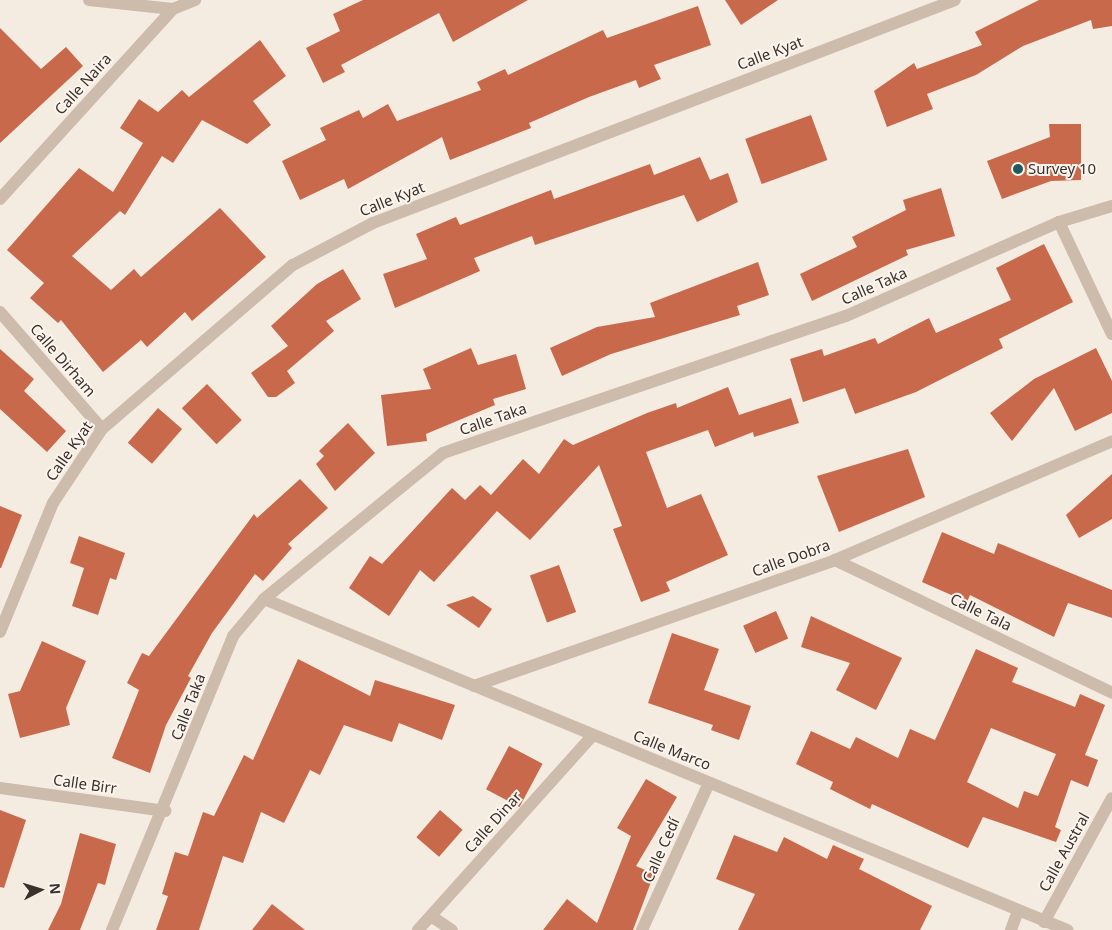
<!DOCTYPE html>
<meta charset="utf-8">
<style>
body{margin:0}
#map{position:relative;width:1112px;height:930px;overflow:hidden;background:#f4ebe1;font-family:"Noto Sans",sans-serif}
div>[style]{position:absolute}
.building>*{inset:0;background:#c8694b;transform-origin:0 0}
.minor>*{height:12px;margin:-6px;padding:0 6px;transform-origin:6px;border-radius:6px;background:#cdbbac}
.dots>*{width:14px;height:14px;translate:-50% -50%;box-sizing:border-box;border:2px solid #fbf5ee;border-radius:50%}
span{translate:-50% -50%;white-space:nowrap;text-align:center;line-height:1.15;-webkit-text-stroke:4px #fbf5ee;paint-order:stroke}
.street-label{font-size:15px;color:#3b302b}
.poi-label{font-size:15px;color:#3b302b}
.left{translate:0 -50%;text-align:left}
.north{position:absolute;left:15px;top:865px;width:50px;height:50px;-webkit-text-stroke:4px #fbf5ee;paint-order:stroke;rotate:85deg;font-size:14px;font-weight:700;line-height:20px;text-align:center;color:#3b302b}
.north::after{content:'';display:block;margin:auto;width:18px;height:22px;background:#3b302b;clip-path:polygon(50% 0,100% 100%,50% 72%,0 100%)}
</style>
<div id="map">
<div class="building">
<div style="clip-path:polygon(363px 0,528px 0,453px 42px,439px 13px,341px 65px,345px 72px,323px 83px,306px 48px,340px 31px,333px 14px)"></div>
<div style="clip-path:polygon(725px 0,778px 0,741px 25px)"></div>
<div style="clip-path:polygon(1039px 0,1112px 0,1112px 26px,1093px 29px,1091px 20px,1023px 46px,976px 75px,927px 94px,933px 109px,887px 127px,874px 91px,914px 63px,917px 69px,982px 45px,975px 32px)"></div>
<div style="clip-path:polygon(698px 6px,711px 45px,654px 65px,661px 79px,639px 88px,636px 80px,589px 97px,529px 123px,531px 128px,450px 160px,442px 137px,348px 189px,344px 179px,300px 200px,282px 161px,326px 140px,320px 128px,359px 110px,363px 118px,388px 104px,397px 121px,481px 90px,477px 82px,505px 69px,508px 75px,603px 30px,607px 38px)"></div>
<div style="clip-path:polygon(0 28px,41px 69px,66px 47px,83px 66px,0 143px)"></div>
<div style="clip-path:polygon(260px 40px,286px 76px,253px 101px,271px 125px,247px 144px,202px 120px,173px 163px,162px 156px,125px 215px,120px 211px,72px 256px,111px 290px,134px 269px,141px 277px,220px 208px,266px 257px,192px 321px,185px 312px,147px 347px,141px 340px,103px 372px,61px 320px,58px 323px,30px 298px,44px 283px,7px 250px,79px 168px,113px 192px,143px 143px,120px 128px,139px 99px,158px 112px,182px 90px,189px 97px)"></div>
<div style="left:811px;top:115px;width:48px;height:70px;rotate:70deg"></div>
<div style="clip-path:polygon(1049px 124px,1081px 124px,1081px 180px,1051px 181px,1002px 199px,987px 161px,1050px 137px)"></div>
<div style="clip-path:polygon(700px 157px,710px 180px,728px 173px,738px 202px,697px 222px,684px 195px,535px 245px,532px 236px,474px 258px,480px 271px,395px 308px,383px 274px,427px 259px,416px 234px,456px 217px,460px 225px,551px 190px,554px 199px,650px 164px,654px 175px)"></div>
<div style="clip-path:polygon(941px 188px,955px 236px,906px 250px,908px 255px,812px 301px,800px 274px,857px 247px,852px 237px,906px 210px,903px 200px)"></div>
<div style="clip-path:polygon(1044px 244px,1073px 302px,999px 339px,1003px 348px,916px 392px,855px 414px,845px 388px,803px 402px,790px 359px,822px 349px,824px 356px,875px 338px,878px 344px,929px 318px,936px 333px,1011px 300px,996px 268px)"></div>
<div style="clip-path:polygon(758px 262px,769px 295px,737px 306px,740px 315px,611px 354px,562px 376px,550px 348px,597px 327px,655px 317px,650px 303px)"></div>
<div style="clip-path:polygon(343px 269px,361px 299px,326px 321px,334px 331px,287px 371px,295px 383px,276px 397px,268px 397px,251px 373px,288px 346px,271px 326px,317px 284px)"></div>
<div style="clip-path:polygon(471px 348px,478px 365px,516px 354px,526px 389px,493px 399px,495px 405px,426px 434px,427px 441px,387px 446px,381px 395px,431px 389px,423px 369px)"></div>
<div style="clip-path:polygon(1096px 348px,1112px 381px,1112px 413px,1075px 431px,1054px 388px,1012px 441px,990px 413px,1034px 379px)"></div>
<div style="clip-path:polygon(0 349px,34px 379px,24px 391px,66px 431px,47px 452px,0 409px)"></div>
<div style="left:207px;top:384px;width:50px;height:35px;rotate:46deg"></div>
<div style="clip-path:polygon(728px 387px,739px 415px,791px 398px,799px 423px,754px 437px,753px 432px,715px 447px,708px 430px,646px 452px,667px 508px,701px 494px,728px 555px,666px 582px,670px 591px,641px 602px,613px 529px,622px 526px,599px 465px,530px 540px,497px 511px,434px 582px,420px 570px,389px 616px,349px 588px,370px 556px,382px 564px,452px 488px,465px 500px,480px 485px,491px 495px,523px 459px,539px 474px,564px 439px,573px 445px,647px 413px,676px 403px,677px 408px)"></div>
<div style="left:158px;top:408px;width:32px;height:46px;rotate:41deg"></div>
<div style="clip-path:polygon(348px 423px,375px 453px,335px 491px,316px 464px,324px 456px,319px 451px)"></div>
<div style="clip-path:polygon(908px 449px,925px 497px,839px 532px,817px 476px)"></div>
<div style="clip-path:polygon(1112px 474px,1112px 519px,1079px 538px,1066px 515px)"></div>
<div style="clip-path:polygon(300px 479px,328px 508px,288px 544px,292px 548px,263px 581px,255px 574px,212px 633px,188px 676px,191px 678px,166px 725px,150px 773px,112px 758px,139px 690px,127px 683px,142px 653px,149px 656px,254px 514px,257px 518px)"></div>
<div style="clip-path:polygon(0 506px,22px 515px,1px 568px,0 568px)"></div>
<div style="clip-path:polygon(942px 532px,994px 554px,998px 543px,1112px 590px,1112px 618px,1068px 603px,1054px 637px,970px 595px,967px 602px,922px 582px)"></div>
<div style="clip-path:polygon(79px 536px,125px 553px,116px 580px,110px 578px,98px 615px,72px 606px,84px 568px,70px 563px)"></div>
<div style="left:559px;top:565px;width:50px;height:31px;rotate:70deg"></div>
<div style="clip-path:polygon(473px 596px,492px 609px,479px 628px,446px 605px)"></div>
<div style="left:776px;top:611px;width:30px;height:36px;rotate:66deg"></div>
<div style="clip-path:polygon(811px 616px,902px 658px,876px 710px,836px 690px,850px 663px,801px 647px)"></div>
<div style="clip-path:polygon(672px 633px,719px 649px,704px 690px,751px 706px,739px 740px,711px 730px,713px 725px,648px 703px)"></div>
<div style="clip-path:polygon(42px 641px,86px 661px,66px 708px,70px 725px,20px 738px,8px 694px,20px 691px)"></div>
<div style="clip-path:polygon(evenodd,976px 649px,1018px 668px,1012px 682px,1075px 707px,1080px 694px,1105px 705px,1085px 755px,1098px 760px,1088px 787px,1071px 780px,1055px 827px,1061px 830px,1056px 842px,983px 817px,968px 848px,872px 804px,870px 809px,830px 789px,833px 782px,796px 764px,811px 731px,850px 749px,856px 737px,898px 758px,910px 729px,935px 740px,976px 649px,991px 728px,1056px 754px,1038px 796px,1024px 791px,1018px 808px,967px 782px,991px 728px)"></div>
<div style="clip-path:polygon(298px 659px,370px 696px,375px 680px,455px 705px,442px 740px,399px 723px,392px 742px,344px 725px,320px 775px,310px 770px,284px 823px,261px 812px,243px 863px,223px 856px,199px 930px,156px 930px,168px 896px,162px 894px,175px 852px,188px 856px,203px 812px,214px 816px,244px 755px,253px 760px)"></div>
<div style="left:509px;top:746px;width:38px;height:49px;rotate:28deg"></div>
<div style="clip-path:polygon(646px 779px,677px 797px,636px 866px,654px 874px,633px 930px,543px 930px,567px 899px,597px 923px,631px 836px,617px 828px)"></div>
<div style="clip-path:polygon(0 810px,26px 820px,4px 888px,0 887px)"></div>
<div style="left:440px;top:810px;width:30px;height:36px;rotate:41deg"></div>
<div style="clip-path:polygon(80px 833px,116px 844px,105px 885px,98px 883px,80px 930px,48px 930px,61px 904px)"></div>
<div style="clip-path:polygon(734px 835px,777px 852px,784px 837px,827px 859px,833px 845px,864px 859px,859px 869px,932px 906px,920px 930px,738px 930px,755px 894px,716px 879px)"></div>
<div style="clip-path:polygon(272px 904px,305px 930px,252px 930px)"></div>
</div>
<div class="minor">
<div style="left:89px;top:0;width:84px;rotate:6.1deg"></div>
<div style="left:0;top:199px;width:257px;rotate:-47.7deg"></div>
<div style="left:173px;top:9px;width:24px;rotate:-22deg"></div>
<div style="left:1059px;top:222px;width:124px;rotate:64.7deg"></div>
<div style="left:0;top:312px;width:155px;rotate:48.9deg"></div>
<div style="left:835px;top:560px;width:307px;rotate:25.6deg"></div>
<div style="left:264px;top:599px;width:869px;rotate:22.4deg"></div>
<div style="left:0;top:632px;width:139px;rotate:-67.7deg"></div>
<div style="left:53px;top:503px;width:89px;rotate:-56.5deg"></div>
<div style="left:102px;top:429px;width:252px;rotate:-40.7deg"></div>
<div style="left:293px;top:265px;width:90px;rotate:-27.7deg"></div>
<div style="left:373px;top:223px;width:623px;rotate:-20.96deg"></div>
<div style="left:474px;top:686px;width:382px;rotate:-19.2deg"></div>
<div style="left:835px;top:560px;width:301px;rotate:-23.2deg"></div>
<div style="left:0;top:788px;width:167px;rotate:7.9deg"></div>
<div style="left:431px;top:916px;width:25px;rotate:34deg"></div>
<div style="left:1044px;top:922px;width:141px;rotate:-61.3deg"></div>
<div style="left:112px;top:930px;width:318px;rotate:-67.6deg"></div>
<div style="left:233px;top:636px;width:48px;rotate:-50deg"></div>
<div style="left:264px;top:599px;width:231px;rotate:-39.2deg"></div>
<div style="left:443px;top:453px;width:426px;rotate:-18.8deg"></div>
<div style="left:846px;top:316px;width:233px;rotate:-23.8deg"></div>
<div style="left:1059px;top:222px;width:55px;rotate:-16.8deg"></div>
<div style="left:418px;top:930px;width:262px;rotate:-48.1deg"></div>
<div style="left:642px;top:930px;width:162px;rotate:-65.5deg"></div>
<div style="left:1011px;top:930px;width:20px;rotate:-70deg"></div>
</div>
<div class="dots">
<div style="left:1018px;top:169px;background:#1f5a5e"></div>
</div>
<div class="street-label">
<span style="left:770px;top:53px;rotate:-21deg">Calle Kyat</span>
<span style="left:83px;top:84px;rotate:-48deg">Calle Naira</span>
<span style="left:392px;top:199px;rotate:-22deg">Calle Kyat</span>
<span style="left:874px;top:286px;rotate:-24deg">Calle Taka</span>
<span style="left:63px;top:360px;rotate:49deg">Calle Dirham</span>
<span style="left:493px;top:419px;rotate:-19deg">Calle Taka</span>
<span style="left:69px;top:451px;rotate:-55deg">Calle Kyat</span>
<span style="left:791px;top:558px;rotate:-20deg">Calle Dobra</span>
<span style="left:981px;top:612px;rotate:26deg">Calle Tala</span>
<span style="left:188px;top:707px;rotate:-69deg">Calle Taka</span>
<span style="left:672px;top:750px;rotate:22deg">Calle Marco</span>
<span style="left:85px;top:784px;rotate:8deg">Calle Birr</span>
<span style="left:493px;top:822px;rotate:-48deg">Calle Dinar</span>
<span style="left:661px;top:850px;rotate:-66deg">Calle Cedí</span>
<span style="left:1064px;top:852px;rotate:-61deg">Calle Austral</span>
</div>
<div class="poi-label">
<span class="left" style="left:1028px;top:169px">Survey 10</span>
</div>
<div class="north">N</div>
</div>
